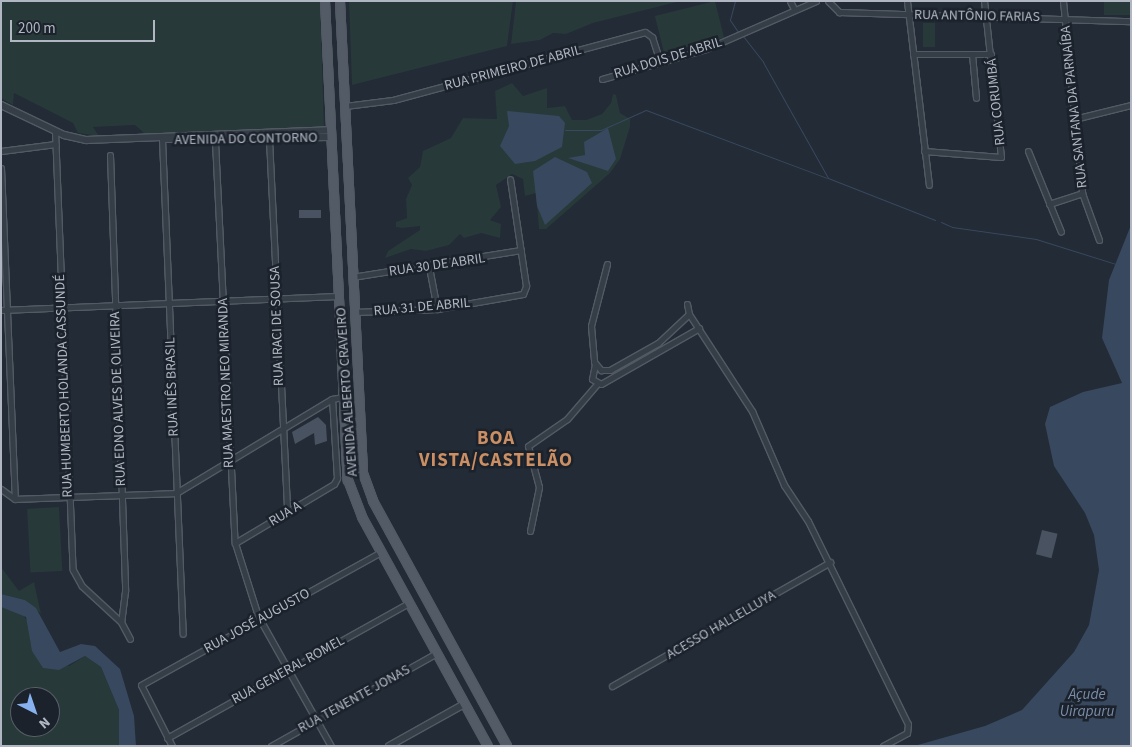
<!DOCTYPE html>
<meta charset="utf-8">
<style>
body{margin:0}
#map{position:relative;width:1132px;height:747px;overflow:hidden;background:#222b36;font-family:"Source Sans 3",sans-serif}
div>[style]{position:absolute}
.green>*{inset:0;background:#273939;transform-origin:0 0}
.water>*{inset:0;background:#38485e}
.stream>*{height:1px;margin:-0.5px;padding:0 0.5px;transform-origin:0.5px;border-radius:0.5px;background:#38485e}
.building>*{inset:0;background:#485260;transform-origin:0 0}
.roads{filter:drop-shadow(1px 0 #535a64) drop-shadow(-1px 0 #535a64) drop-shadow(0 1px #535a64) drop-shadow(0 -1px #535a64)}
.minor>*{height:5px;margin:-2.5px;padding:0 2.5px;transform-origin:2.5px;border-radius:2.5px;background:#353d47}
.tertiary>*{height:6px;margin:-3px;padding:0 3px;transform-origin:3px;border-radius:3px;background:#353d47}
.primary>*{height:8px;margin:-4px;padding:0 4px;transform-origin:4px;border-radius:4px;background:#535b67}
span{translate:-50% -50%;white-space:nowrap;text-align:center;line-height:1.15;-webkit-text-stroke:5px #1b222b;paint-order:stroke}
.street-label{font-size:14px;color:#b0b7c3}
.water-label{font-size:15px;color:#7a8eaa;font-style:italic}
.district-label{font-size:19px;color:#cb8f63;font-weight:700;letter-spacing:1px}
.frame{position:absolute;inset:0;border:2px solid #b0b7c3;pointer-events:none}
.north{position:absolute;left:10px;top:687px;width:50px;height:50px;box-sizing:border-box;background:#1b222b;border:1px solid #575e68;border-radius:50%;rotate:139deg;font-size:14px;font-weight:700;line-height:20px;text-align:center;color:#b0b7c3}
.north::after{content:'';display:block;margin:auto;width:18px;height:22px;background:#88b1f0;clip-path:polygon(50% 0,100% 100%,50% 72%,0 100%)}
.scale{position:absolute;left:10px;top:20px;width:145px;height:22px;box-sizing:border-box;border:2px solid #b0b7c3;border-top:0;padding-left:6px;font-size:15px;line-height:18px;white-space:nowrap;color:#b0b7c3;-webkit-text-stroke:4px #1b222b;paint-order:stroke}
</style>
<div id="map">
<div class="green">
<div style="clip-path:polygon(1px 1px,320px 1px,324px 127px,145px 134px,135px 125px,93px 127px,99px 136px,78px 133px,73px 123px,14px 93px,13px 105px,1px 98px)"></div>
<div style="clip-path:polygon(349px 1px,513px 1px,507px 46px,352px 85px)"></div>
<div style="clip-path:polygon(516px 1px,681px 1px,593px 23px,566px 34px,553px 33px,540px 40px,511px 44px)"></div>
<div style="left:715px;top:1px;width:38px;height:62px;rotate:76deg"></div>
<div style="left:1104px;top:1px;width:27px;height:14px"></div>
<div style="left:923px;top:23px;width:12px;height:24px"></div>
<div style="clip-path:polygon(512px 83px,523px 96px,547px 88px,547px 108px,565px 106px,572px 120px,586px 120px,602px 114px,611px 103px,613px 94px,616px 95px,620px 113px,630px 119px,630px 127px,620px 159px,610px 173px,546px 229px,539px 229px,536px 193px,525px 196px,523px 179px,512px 174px,496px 185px,501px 207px,490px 220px,501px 224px,500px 238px,481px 233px,464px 238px,460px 234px,449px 245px,426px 251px,411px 249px,385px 258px,388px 251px,420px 230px,420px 226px,402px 228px,396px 227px,396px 222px,407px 218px,406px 199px,412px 185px,408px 178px,420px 167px,423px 151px,451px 138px,463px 118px,497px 119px,495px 91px)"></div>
<div style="left:59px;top:507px;width:64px;height:32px;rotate:87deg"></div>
<div style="clip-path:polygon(1px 567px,19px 591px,34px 582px,41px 614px,25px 600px,1px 594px)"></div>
<div style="clip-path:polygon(evenodd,1px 607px,22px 613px,30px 625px,30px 641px,69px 666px,85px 656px,101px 667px,119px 710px,119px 746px,1px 746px,1px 607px,20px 697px,50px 697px,50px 727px,20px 727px,20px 697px)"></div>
</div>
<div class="water">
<div style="clip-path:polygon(507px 111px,559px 116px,565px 123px,562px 147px,535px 161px,515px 164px,500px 146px,509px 126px)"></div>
<div style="clip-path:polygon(608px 128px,616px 159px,608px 171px,568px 158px,585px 155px,584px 142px)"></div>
<div style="clip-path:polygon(555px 157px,587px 172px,592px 183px,545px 225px,537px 206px,533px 171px)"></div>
<div style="clip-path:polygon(1131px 225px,1131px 746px,914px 746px,985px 726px,1022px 710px,1074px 652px,1089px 625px,1099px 570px,1094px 535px,1085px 513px,1054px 466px,1045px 424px,1050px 407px,1083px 392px,1122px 383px,1102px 338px,1109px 280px)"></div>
<div style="clip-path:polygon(1px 594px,25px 600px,36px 608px,60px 652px,81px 644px,95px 646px,120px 669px,134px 716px,136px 746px,119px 746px,119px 710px,101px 667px,85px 656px,59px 670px,43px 668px,32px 651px,26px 617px,1px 607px)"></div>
</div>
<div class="stream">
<div style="left:735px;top:1px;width:20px;rotate:105deg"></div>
<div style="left:730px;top:20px;width:14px;rotate:56deg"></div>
<div style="left:743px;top:36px;width:33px;rotate:52deg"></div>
<div style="left:763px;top:62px;width:133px;rotate:60.7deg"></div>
<div style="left:828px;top:178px;width:115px;rotate:21.4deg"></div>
<div style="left:565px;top:130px;width:36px"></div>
<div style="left:601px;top:130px;width:49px;rotate:-24deg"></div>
<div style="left:646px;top:110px;width:193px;rotate:20.6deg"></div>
<div style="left:941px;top:222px;width:12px;rotate:24deg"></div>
<div style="left:952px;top:227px;width:85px;rotate:8.1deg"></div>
<div style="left:1036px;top:239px;width:84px;rotate:17.4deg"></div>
</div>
<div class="building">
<div style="left:321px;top:210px;width:8px;height:22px;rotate:90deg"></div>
<div style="clip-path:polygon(318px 417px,326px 425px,327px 441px,315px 445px,314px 433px,295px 444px,292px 432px)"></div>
<div style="left:1042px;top:530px;width:16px;height:25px;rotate:14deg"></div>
</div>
<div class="roads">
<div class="minor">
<div style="left:790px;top:1px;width:9px;rotate:63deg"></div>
<div style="left:828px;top:1px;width:16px;rotate:45deg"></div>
<div style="left:839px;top:12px;width:292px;rotate:1.8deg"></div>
<div style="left:907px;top:1px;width:185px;rotate:83.2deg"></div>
<div style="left:1063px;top:1px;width:193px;rotate:84.3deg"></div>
<div style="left:1082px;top:193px;width:50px;rotate:70.1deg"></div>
<div style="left:913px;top:54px;width:78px"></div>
<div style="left:972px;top:54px;width:44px;rotate:84.8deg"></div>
<div style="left:602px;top:79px;width:108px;rotate:-16.1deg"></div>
<div style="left:706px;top:49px;width:120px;rotate:-23.6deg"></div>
<div style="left:345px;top:106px;width:48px;rotate:-7.1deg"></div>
<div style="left:393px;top:100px;width:261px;rotate:-15.1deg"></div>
<div style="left:645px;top:32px;width:9px;rotate:36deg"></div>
<div style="left:652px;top:37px;width:26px;rotate:72deg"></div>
<div style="left:1074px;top:119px;width:59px;rotate:-13.8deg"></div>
<div style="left:55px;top:131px;width:439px;rotate:87.7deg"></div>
<div style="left:73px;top:570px;width:18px;rotate:61deg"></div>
<div style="left:82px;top:586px;width:53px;rotate:42.7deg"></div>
<div style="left:162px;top:139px;width:495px;rotate:87.6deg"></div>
<div style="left:269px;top:139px;width:374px;rotate:87.2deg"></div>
<div style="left:215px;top:141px;width:402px;rotate:87.2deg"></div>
<div style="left:235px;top:543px;width:77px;rotate:72.5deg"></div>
<div style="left:258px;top:616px;width:149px;rotate:60.7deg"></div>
<div style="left:1px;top:151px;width:55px;rotate:-7.3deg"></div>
<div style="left:924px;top:151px;width:77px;rotate:4.5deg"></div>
<div style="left:1001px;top:157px;width:157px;rotate:-96.2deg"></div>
<div style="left:1028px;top:151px;width:87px;rotate:67.8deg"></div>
<div style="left:110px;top:155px;width:436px;rotate:88deg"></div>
<div style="left:125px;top:591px;width:31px;rotate:97deg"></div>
<div style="left:121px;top:622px;width:19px;rotate:62deg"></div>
<div style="left:1px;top:168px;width:331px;rotate:87.6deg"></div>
<div style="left:1049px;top:204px;width:35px;rotate:-18deg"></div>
<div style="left:607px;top:264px;width:64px;rotate:104.5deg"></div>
<div style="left:591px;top:326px;width:36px;rotate:85deg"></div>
<div style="left:594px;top:362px;width:11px;rotate:49deg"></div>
<div style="left:601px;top:370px;width:9px"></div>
<div style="left:610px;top:370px;width:55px;rotate:-29.4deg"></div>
<div style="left:658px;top:343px;width:42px;rotate:-43.1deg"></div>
<div style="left:429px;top:267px;width:43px;rotate:79.2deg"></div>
<div style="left:352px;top:277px;width:171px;rotate:-9.1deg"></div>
<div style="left:687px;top:304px;width:10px;rotate:79deg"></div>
<div style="left:689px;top:314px;width:116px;rotate:57deg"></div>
<div style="left:752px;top:411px;width:81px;rotate:66.6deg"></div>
<div style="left:784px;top:485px;width:43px;rotate:56.3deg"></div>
<div style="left:808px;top:521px;width:226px;rotate:63.8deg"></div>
<div style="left:908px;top:724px;width:9px;rotate:96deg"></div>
<div style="left:907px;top:733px;width:27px;rotate:152deg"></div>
<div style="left:1px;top:310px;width:337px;rotate:-2.4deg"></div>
<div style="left:354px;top:312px;width:83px;rotate:-2.1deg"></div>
<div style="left:437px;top:309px;width:87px;rotate:-9.9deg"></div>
<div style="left:523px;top:294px;width:9px;rotate:-69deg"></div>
<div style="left:526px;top:286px;width:108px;rotate:-98.5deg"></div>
<div style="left:595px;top:364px;width:15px;rotate:101deg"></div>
<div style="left:592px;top:379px;width:10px;rotate:29deg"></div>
<div style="left:601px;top:384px;width:113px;rotate:-29.7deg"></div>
<div style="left:1px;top:489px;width:17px;rotate:36deg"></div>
<div style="left:15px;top:499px;width:161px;rotate:-2.1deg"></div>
<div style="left:176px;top:493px;width:182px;rotate:-31.1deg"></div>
<div style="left:332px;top:399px;width:10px;rotate:-11deg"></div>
<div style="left:530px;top:531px;width:45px;rotate:-78.4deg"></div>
<div style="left:539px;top:487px;width:42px;rotate:-105deg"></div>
<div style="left:528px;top:446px;width:47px;rotate:-34.7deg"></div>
<div style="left:567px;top:419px;width:46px;rotate:-49.4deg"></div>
<div style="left:235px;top:543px;width:115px;rotate:-30.8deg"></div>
<div style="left:334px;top:484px;width:7px;rotate:-63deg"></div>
<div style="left:337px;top:478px;width:79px;rotate:-93.6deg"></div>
<div style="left:612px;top:686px;width:251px;rotate:-29.6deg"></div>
<div style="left:167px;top:738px;width:277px;rotate:-29.2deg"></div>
<div style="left:172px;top:746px;width:68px;rotate:-116.9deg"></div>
<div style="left:141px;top:685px;width:274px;rotate:-29deg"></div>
<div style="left:271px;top:746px;width:190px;rotate:-29.3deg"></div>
</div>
<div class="tertiary">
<div style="left:1px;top:105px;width:70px;rotate:25.5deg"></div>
<div style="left:64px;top:135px;width:23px;rotate:13deg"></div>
<div style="left:86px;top:140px;width:244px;rotate:-2.3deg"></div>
<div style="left:163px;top:139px;width:167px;rotate:-0.7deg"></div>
<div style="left:389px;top:746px;width:86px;rotate:-29.2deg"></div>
</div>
<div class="primary">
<div style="left:325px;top:1px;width:480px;rotate:87.3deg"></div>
<div style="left:348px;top:480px;width:40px;rotate:69deg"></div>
<div style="left:362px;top:517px;width:261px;rotate:61.2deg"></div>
<div style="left:340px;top:1px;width:473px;rotate:87.2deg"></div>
<div style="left:363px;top:473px;width:30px;rotate:70deg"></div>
<div style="left:373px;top:501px;width:279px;rotate:61.3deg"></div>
</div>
</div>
<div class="street-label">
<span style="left:977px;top:16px;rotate:1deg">RUA ANTÔNIO FARIAS</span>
<span style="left:668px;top:58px;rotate:-17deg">RUA DOIS DE ABRIL</span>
<span style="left:513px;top:68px;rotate:-15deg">RUA PRIMEIRO DE ABRIL</span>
<span style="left:996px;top:102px;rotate:-96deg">RUA CORUMBÁ</span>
<span style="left:1074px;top:107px;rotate:-96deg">RUA SANTANA DA PARNAÍBA</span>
<span style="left:246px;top:139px;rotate:-1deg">AVENIDA DO CONTORNO</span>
<span style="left:437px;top:265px;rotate:-8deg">RUA 30 DE ABRIL</span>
<span style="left:422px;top:307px;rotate:-5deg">RUA 31 DE ABRIL</span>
<span style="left:277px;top:326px;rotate:-92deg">RUA IRACI DE SOUSA</span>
<span style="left:226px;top:383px;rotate:-92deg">RUA MAESTRO NEO MIRANDA</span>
<span style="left:64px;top:386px;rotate:-92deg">RUA HUMBERTO HOLANDA CASSUNDÉ</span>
<span style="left:172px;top:387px;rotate:-92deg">RUA INÊS BRASIL</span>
<span style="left:347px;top:392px;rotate:-94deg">AVENIDA ALBERTO CRAVEIRO</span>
<span style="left:118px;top:399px;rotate:-92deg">RUA EDNO ALVES DE OLIVEIRA</span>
<span style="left:285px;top:514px;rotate:-31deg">RUA A</span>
<span style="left:257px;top:621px;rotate:-29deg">RUA JOSÉ AUGUSTO</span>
<span style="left:721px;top:625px;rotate:-30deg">ACESSO HALLELLUYA</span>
<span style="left:288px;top:670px;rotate:-29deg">RUA GENERAL ROMEL</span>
<span style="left:354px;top:699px;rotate:-29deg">RUA TENENTE JONAS</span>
</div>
<div class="water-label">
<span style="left:1087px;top:703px">Açude<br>Uirapuru</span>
</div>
<div class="district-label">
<span style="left:496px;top:450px">BOA<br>VISTA/CASTELÃO</span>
</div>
<div class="frame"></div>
<div class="north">N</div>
<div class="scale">200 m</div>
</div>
